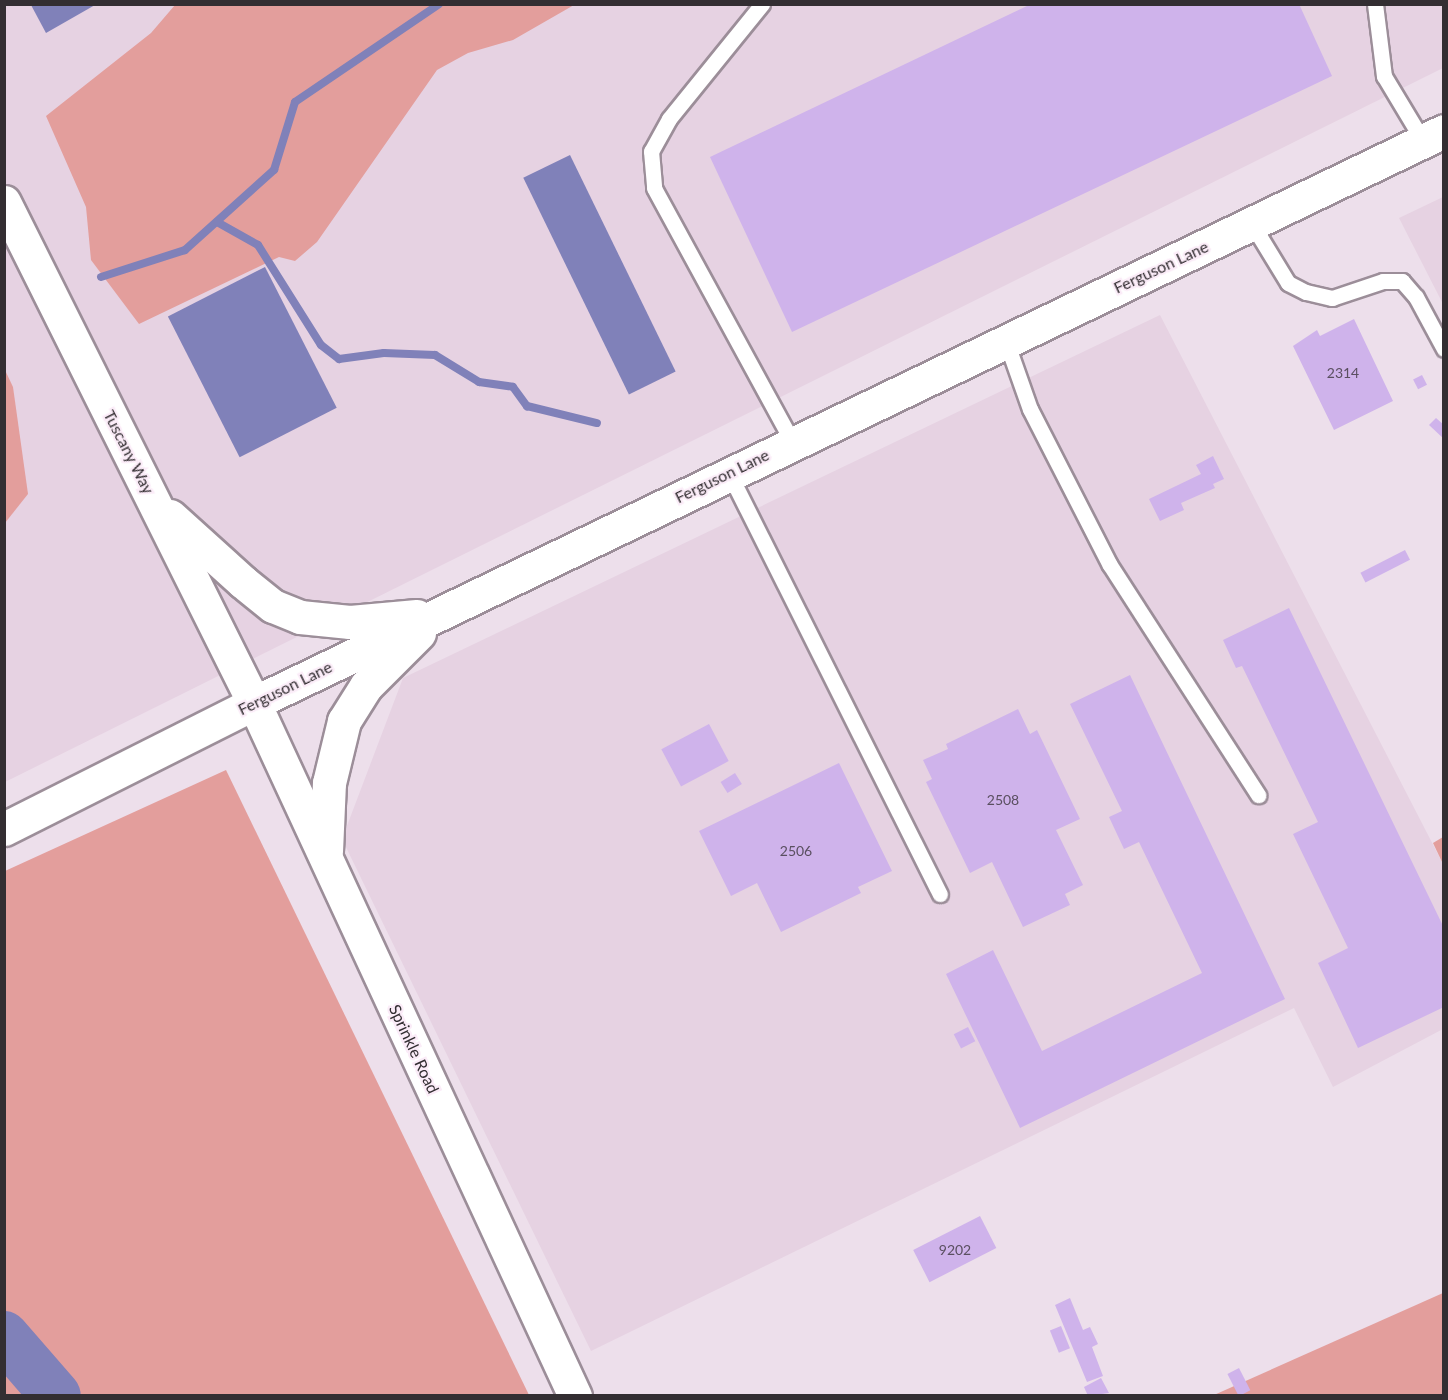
<!DOCTYPE html>
<style>
body{margin:0}
#map{position:relative;width:1448px;height:1400px;overflow:hidden;background:#eddfeb;font-family:Lato,sans-serif}
div>[style]{position:absolute}
.built>*{inset:0;background:#e6d2e2}
.forest>*{inset:0;background:#e39e9c}
.water>*{inset:0;background:#8081b9;transform-origin:0 0}
.stream>*{height:8px;margin:-4px;padding:0 4px;transform-origin:4px;border-radius:4px;background:#8081b9}
.river>*{height:50px;margin:-25px;padding:0 25px;transform-origin:25px;border-radius:25px;background:#8081b9}
.building>*{inset:0;background:#cfb3eb;transform-origin:0 0}
.roads{filter:drop-shadow(2px 0 #9c8e99) drop-shadow(-2px 0 #9c8e99) drop-shadow(0 2px #9c8e99) drop-shadow(0 -2px #9c8e99)}
.service>*{height:15px;margin:-7.5px;padding:0 7.5px;transform-origin:7.5px;border-radius:7.5px;background:#fff}
.tertiary>*{height:33px;margin:-16.5px;padding:0 16.5px;transform-origin:16.5px;border-radius:16.5px;background:#fff}
span{translate:-50% -50%;white-space:nowrap;text-align:center;line-height:1.15;-webkit-text-stroke:4.5px #fbecf8;paint-order:stroke}
.number-label{font-size:14px;color:#5a4f60}
.number-label span{-webkit-text-stroke-width:0}
.street-label{font-size:16px;color:#332e32}
.frame{position:absolute;inset:0;border:6px solid #332e32;pointer-events:none}
</style>
<div id="map">
<div class="built">
<div style="clip-path:polygon(5px 5px,1443px 5px,1443px 68px,5px 782px)"></div>
<div style="clip-path:polygon(1443px 197px,1443px 304px,1399px 218px)"></div>
<div style="clip-path:polygon(1160px 315px,1443px 864px,1443px 1029px,1333px 1087px,1294px 1008px,591px 1351px,342px 839px,403px 678px)"></div>
</div>
<div class="forest">
<div style="clip-path:polygon(175px 5px,175px 4px,574px 5px,513px 40px,468px 53px,437px 70px,317px 242px,295px 261px,279px 257px,139px 324px,91px 260px,86px 207px,46px 116px,151px 33px)"></div>
<div style="clip-path:polygon(4px 368px,13px 387px,28px 494px,5px 523px)"></div>
<div style="clip-path:polygon(226px 770px,529px 1395px,5px 1395px,5px 871px)"></div>
<div style="clip-path:polygon(1443px 837px,1443px 864px,1433px 843px)"></div>
<div style="clip-path:polygon(1443px 1293px,1443px 1395px,1214px 1395px)"></div>
</div>
<div class="water">
<div style="clip-path:polygon(31px 5px,95px 5px,46px 33px)"></div>
<div style="left:570px;top:155px;width:241px;height:52px;rotate:64deg"></div>
<div style="left:265px;top:267px;width:158px;height:109px;rotate:63deg"></div>
</div>
<div class="stream">
<div style="left:217px;top:222px;width:47px;rotate:29.3deg"></div>
<div style="left:258px;top:245px;width:118px;rotate:57.8deg"></div>
<div style="left:321px;top:345px;width:23px;rotate:38deg"></div>
<div style="left:339px;top:359px;width:45px;rotate:-7.6deg"></div>
<div style="left:384px;top:353px;width:51px;rotate:2.2deg"></div>
<div style="left:435px;top:355px;width:52px;rotate:31.5deg"></div>
<div style="left:479px;top:382px;width:34px;rotate:8deg"></div>
<div style="left:513px;top:387px;width:24px;rotate:54deg"></div>
<div style="left:527px;top:406px;width:72px;rotate:13.7deg"></div>
<div style="left:101px;top:277px;width:88px;rotate:-17.8deg"></div>
<div style="left:185px;top:250px;width:120px;rotate:-42deg"></div>
<div style="left:274px;top:170px;width:71px;rotate:-72.8deg"></div>
<div style="left:295px;top:102px;width:174px;rotate:-34.2deg"></div>
</div>
<div class="river">
<div style="left:4px;top:1336px;width:79px;rotate:49.1deg"></div>
</div>
<div class="building">
<div style="clip-path:polygon(1031px 4px,1299px 4px,1332px 76px,792px 332px,710px 157px)"></div>
<div style="clip-path:polygon(1354px 319px,1393px 401px,1334px 430px,1293px 346px,1317px 330px,1320px 336px)"></div>
<div style="left:1422px;top:375px;width:11px;height:10px;rotate:63deg"></div>
<div style="clip-path:polygon(1436px 418px,1444px 425px,1444px 439px,1429px 425px)"></div>
<div style="clip-path:polygon(1213px 456px,1224px 479px,1213px 484px,1215px 488px,1181px 503px,1184px 510px,1160px 521px,1149px 499px,1201px 474px,1196px 465px)"></div>
<div style="left:1405px;top:550px;width:11px;height:50px;rotate:63deg"></div>
<div style="clip-path:polygon(1289px 608px,1444px 928px,1444px 1007px,1358px 1048px,1318px 963px,1348px 948px,1293px 834px,1318px 822px,1242px 666px,1236px 668px,1223px 640px)"></div>
<div style="clip-path:polygon(1130px 675px,1285px 999px,1020px 1128px,946px 974px,993px 950px,1042px 1051px,1202px 973px,1139px 842px,1124px 849px,1109px 817px,1122px 811px,1070px 704px)"></div>
<div style="clip-path:polygon(1018px 709px,1030px 734px,1037px 730px,1080px 819px,1056px 830px,1083px 885px,1065px 894px,1070px 905px,1023px 927px,992px 862px,970px 873px,926px 782px,932px 779px,923px 760px,948px 749px,946px 744px)"></div>
<div style="left:709px;top:724px;width:42px;height:54px;rotate:62deg"></div>
<div style="clip-path:polygon(839px 763px,892px 871px,858px 887px,861px 893px,781px 932px,757px 883px,731px 896px,699px 831px)"></div>
<div style="left:735px;top:773px;width:13px;height:17px;rotate:58deg"></div>
<div style="left:968px;top:1027px;width:16px;height:16px;rotate:63deg"></div>
<div style="left:980px;top:1216px;width:36px;height:75px;rotate:63deg"></div>
<div style="clip-path:polygon(1070px 1298px,1083px 1330px,1090px 1327px,1098px 1344px,1092px 1347px,1103px 1376px,1087px 1382px,1055px 1305px)"></div>
<div style="left:1061px;top:1326px;width:24px;height:12px;rotate:68deg"></div>
<div style="left:1239px;top:1368px;width:25px;height:13px;rotate:63deg"></div>
<div style="clip-path:polygon(1101px 1378px,1109px 1393px,1088px 1396px,1084px 1387px)"></div>
</div>
<div class="roads">
<div class="service">
<div style="left:762px;top:4px;width:148px;rotate:129deg"></div>
<div style="left:669px;top:119px;width:37px;rotate:119deg"></div>
<div style="left:651px;top:151px;width:37px;rotate:85deg"></div>
<div style="left:654px;top:188px;width:290px;rotate:61.4deg"></div>
<div style="left:1375px;top:4px;width:73px;rotate:82.9deg"></div>
<div style="left:1384px;top:76px;width:76px;rotate:59deg"></div>
<div style="left:1252px;top:224px;width:69px;rotate:58.6deg"></div>
<div style="left:1288px;top:283px;width:20px;rotate:27deg"></div>
<div style="left:1306px;top:292px;width:27px;rotate:13deg"></div>
<div style="left:1332px;top:298px;width:54px;rotate:-18.4deg"></div>
<div style="left:1383px;top:281px;width:19px"></div>
<div style="left:1402px;top:281px;width:21px;rotate:49deg"></div>
<div style="left:1416px;top:297px;width:59px;rotate:61.7deg"></div>
<div style="left:1006px;top:341px;width:72px;rotate:70.6deg"></div>
<div style="left:1030px;top:409px;width:175px;rotate:62.9deg"></div>
<div style="left:1110px;top:565px;width:274px;rotate:57.2deg"></div>
<div style="left:729px;top:473px;width:471px;rotate:63.4deg"></div>
</div>
<div class="tertiary">
<div style="left:4px;top:202px;width:560px;rotate:63.48deg"></div>
<div style="left:254px;top:703px;width:764px;rotate:65.15deg"></div>
<div style="left:170px;top:516px;width:98px;rotate:42.1deg"></div>
<div style="left:243px;top:582px;width:38px;rotate:39deg"></div>
<div style="left:273px;top:606px;width:29px;rotate:22deg"></div>
<div style="left:300px;top:617px;width:50px;rotate:5.7deg"></div>
<div style="left:350px;top:622px;width:67px;rotate:-5.1deg"></div>
<div style="left:4px;top:829px;width:280px;rotate:-26.7deg"></div>
<div style="left:254px;top:703px;width:1320px;rotate:-25.67deg"></div>
<div style="left:326px;top:851px;width:68px;rotate:-87.5deg"></div>
<div style="left:329px;top:783px;width:64px;rotate:-76.4deg"></div>
<div style="left:344px;top:721px;width:41px;rotate:-57.8deg"></div>
<div style="left:366px;top:686px;width:75px;rotate:-45deg"></div>
</div>
</div>
<div class="number-label">
<span style="left:1343px;top:373px">2314</span>
<span style="left:1003px;top:800px">2508</span>
<span style="left:796px;top:851px">2506</span>
<span style="left:955px;top:1250px">9202</span>
</div>
<div class="street-label">
<span style="left:1161px;top:267px;rotate:-25deg">Ferguson Lane</span>
<span style="left:129px;top:452px;rotate:63deg">Tuscany Way</span>
<span style="left:722px;top:476px;rotate:-26deg">Ferguson Lane</span>
<span style="left:285px;top:688px;rotate:-26deg">Ferguson Lane</span>
<span style="left:414px;top:1049px;rotate:65deg">Sprinkle Road</span>
</div>
<div class="frame"></div>
</div>
